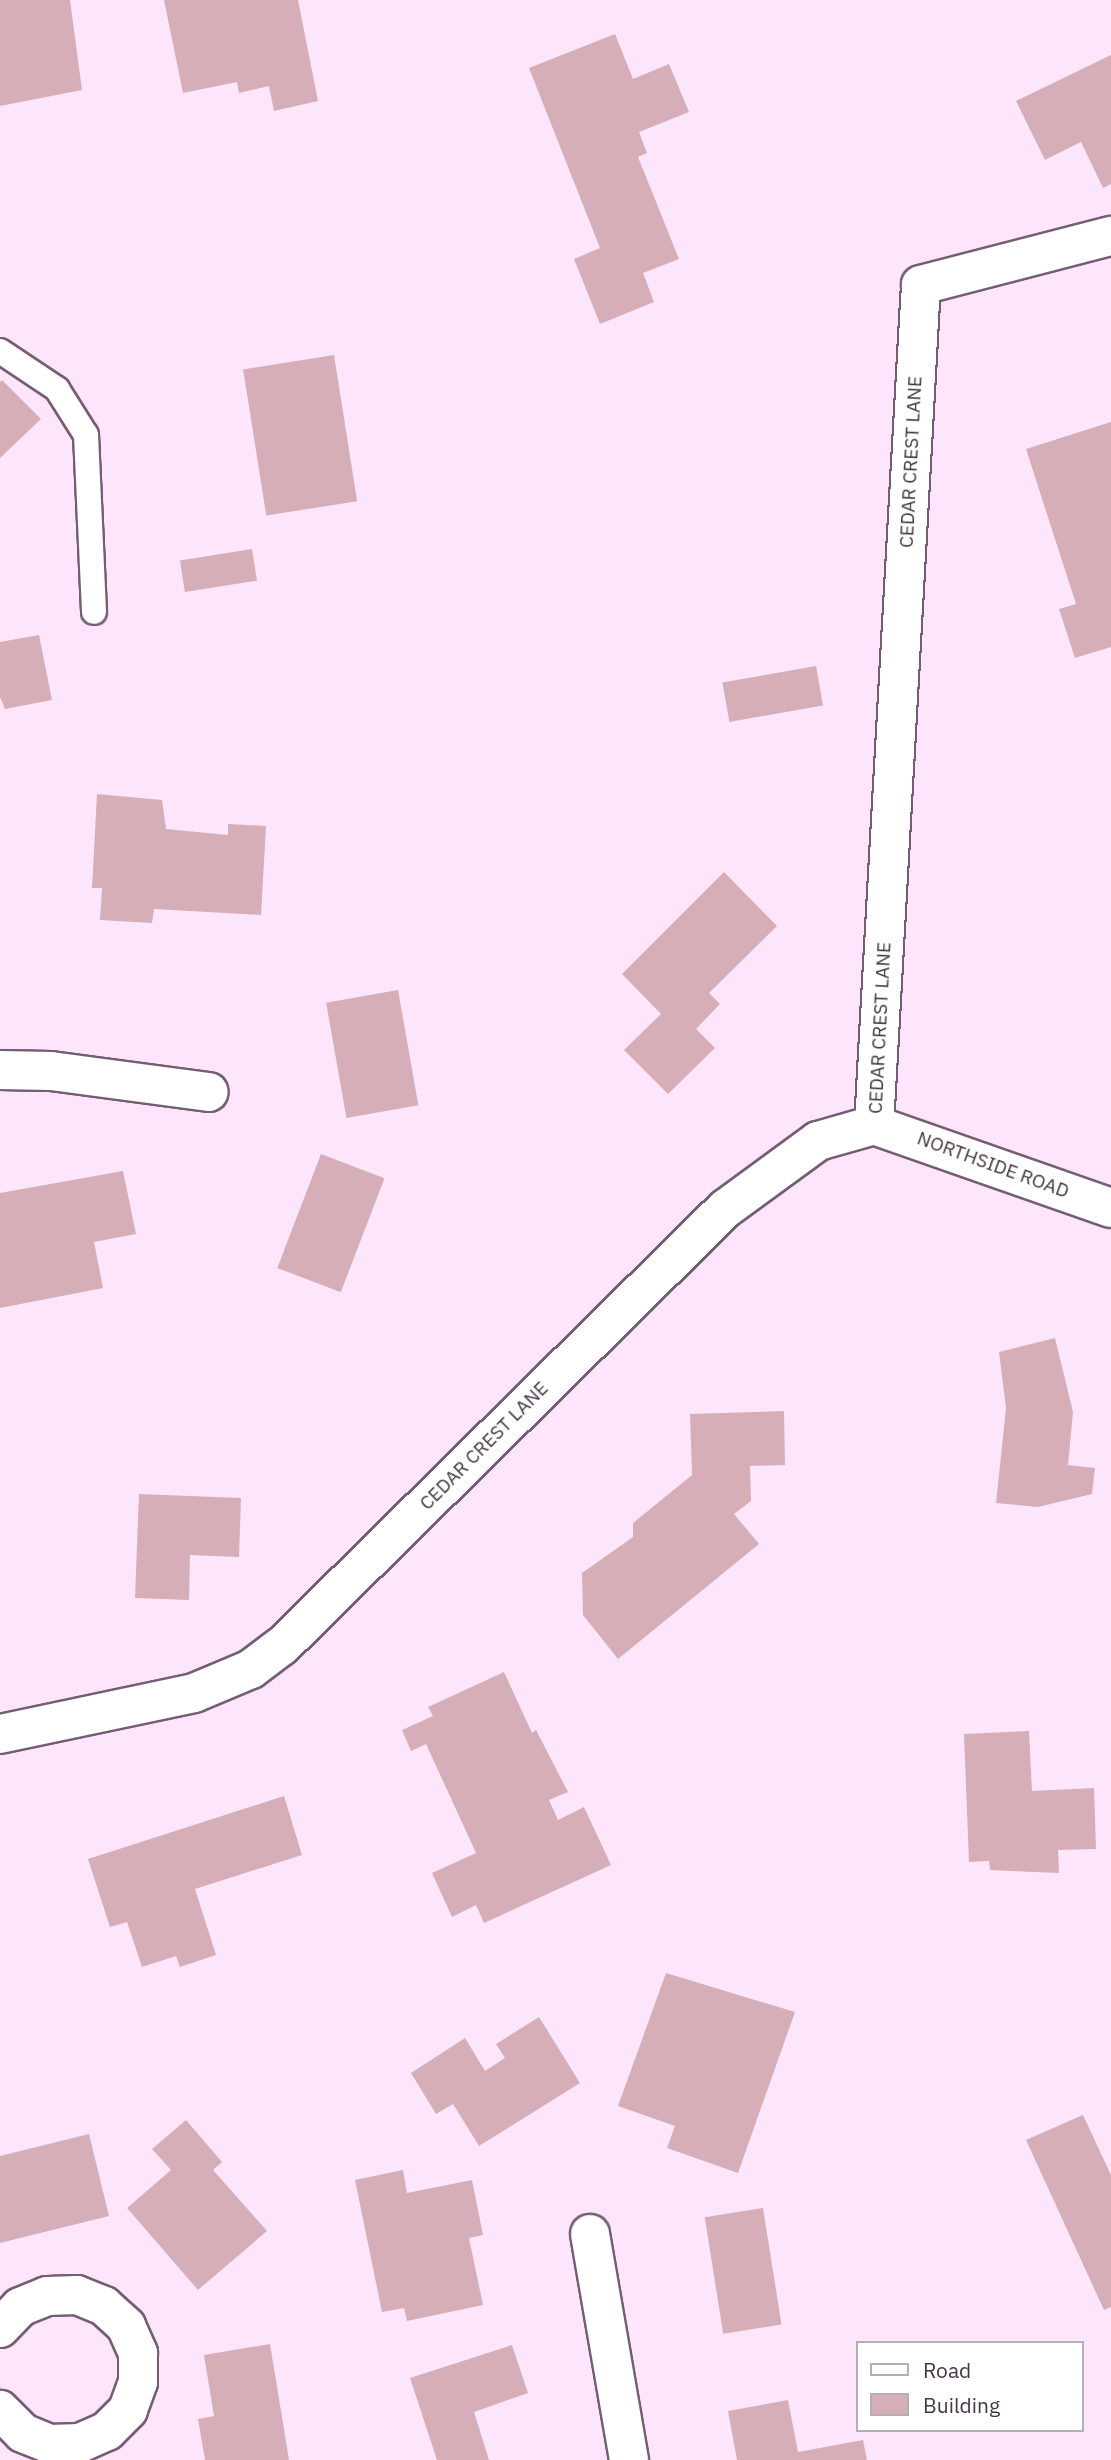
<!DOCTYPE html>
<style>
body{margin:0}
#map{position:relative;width:1111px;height:2460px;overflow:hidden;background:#fde6fc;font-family:"IBM Plex Sans",sans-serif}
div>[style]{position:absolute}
.building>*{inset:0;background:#d5aeb8;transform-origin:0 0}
.roads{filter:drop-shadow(2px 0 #755d75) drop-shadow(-2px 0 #755d75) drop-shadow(0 2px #755d75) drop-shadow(0 -2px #755d75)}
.lane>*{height:24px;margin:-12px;padding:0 12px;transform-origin:12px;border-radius:12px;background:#fff}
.street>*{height:38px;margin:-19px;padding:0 19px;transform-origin:19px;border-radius:19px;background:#fff}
span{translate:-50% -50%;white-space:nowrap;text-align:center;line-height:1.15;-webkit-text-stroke:7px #fff;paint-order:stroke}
.street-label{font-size:19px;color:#423742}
.legend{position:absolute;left:856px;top:2341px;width:228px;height:91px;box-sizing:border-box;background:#fff;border:2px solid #b3afb3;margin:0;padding:9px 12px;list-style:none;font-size:21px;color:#423742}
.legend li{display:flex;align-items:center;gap:14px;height:35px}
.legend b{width:35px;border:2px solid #b3afb3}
</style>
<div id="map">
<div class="building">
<div style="clip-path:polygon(0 0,70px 0,82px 90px,0 106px)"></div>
<div style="clip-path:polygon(164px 0,298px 0,318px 101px,274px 111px,269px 86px,239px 93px,237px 82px,183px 93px)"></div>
<div style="clip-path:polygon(615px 34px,633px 79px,669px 64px,689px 112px,639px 132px,647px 153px,638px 157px,679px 259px,643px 273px,654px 302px,600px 324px,574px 259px,600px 248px,529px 68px)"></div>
<div style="clip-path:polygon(1111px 55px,1111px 184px,1103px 188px,1081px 142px,1045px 160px,1016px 101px)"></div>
<div style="left:334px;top:355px;width:148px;height:92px;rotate:81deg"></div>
<div style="clip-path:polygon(2px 380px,41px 419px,0 458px,0 382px)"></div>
<div style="clip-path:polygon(1111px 422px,1111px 647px,1075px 658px,1059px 609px,1076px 604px,1026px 449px)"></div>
<div style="left:252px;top:549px;width:32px;height:73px;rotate:81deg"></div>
<div style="clip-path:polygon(39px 635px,52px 700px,5px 709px,0 697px,0 642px)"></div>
<div style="left:816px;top:666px;width:40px;height:95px;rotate:80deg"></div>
<div style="clip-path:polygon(97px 794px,162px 800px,166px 829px,228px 835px,228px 824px,266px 826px,261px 915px,154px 909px,152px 923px,100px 920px,102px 888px,92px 888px)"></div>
<div style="clip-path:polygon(724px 872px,777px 926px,709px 993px,720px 1004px,696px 1029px,715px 1048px,668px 1094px,624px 1050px,661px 1014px,622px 974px)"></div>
<div style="left:398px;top:990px;width:117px;height:73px;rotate:80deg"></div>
<div style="left:321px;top:1154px;width:68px;height:122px;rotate:21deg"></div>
<div style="clip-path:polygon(123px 1171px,136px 1234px,94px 1242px,103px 1288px,0 1308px,0 1193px)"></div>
<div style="clip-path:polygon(1055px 1338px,1073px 1412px,1068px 1465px,1095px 1468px,1092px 1494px,1038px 1507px,996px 1503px,1006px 1408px,999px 1352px)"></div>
<div style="clip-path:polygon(784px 1411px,785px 1465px,750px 1466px,751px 1501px,734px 1514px,759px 1544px,618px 1659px,583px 1615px,582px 1573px,633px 1537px,633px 1523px,692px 1475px,690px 1414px)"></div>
<div style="clip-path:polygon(139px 1494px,241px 1498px,239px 1557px,190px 1555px,189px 1600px,135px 1598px)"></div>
<div style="clip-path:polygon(504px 1672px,532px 1733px,536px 1730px,568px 1792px,549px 1800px,558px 1820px,584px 1807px,611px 1865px,484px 1923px,476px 1905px,452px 1917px,432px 1873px,476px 1853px,426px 1744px,411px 1751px,402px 1730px,433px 1716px,428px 1707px)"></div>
<div style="clip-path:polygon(1029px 1731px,1032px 1791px,1094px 1788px,1096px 1849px,1058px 1850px,1059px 1873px,990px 1870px,989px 1861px,969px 1862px,964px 1734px)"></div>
<div style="clip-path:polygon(284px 1796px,302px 1855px,195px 1889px,216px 1955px,180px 1967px,176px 1956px,142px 1967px,127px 1922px,110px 1927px,88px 1859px)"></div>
<div style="clip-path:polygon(666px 1973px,795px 2012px,738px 2173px,667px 2148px,675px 2126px,618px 2106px)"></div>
<div style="clip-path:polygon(539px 2017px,580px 2083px,479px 2146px,453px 2104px,436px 2114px,411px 2073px,465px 2038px,485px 2071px,505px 2058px,496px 2044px)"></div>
<div style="clip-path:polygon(1083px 2115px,1111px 2175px,1111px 2307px,1104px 2310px,1026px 2140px)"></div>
<div style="clip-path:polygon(186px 2120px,222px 2162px,213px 2170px,267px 2231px,198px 2290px,127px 2208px,171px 2170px,152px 2149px)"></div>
<div style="clip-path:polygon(89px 2134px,109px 2216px,0 2243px,0 2156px)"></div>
<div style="clip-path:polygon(403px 2170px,407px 2193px,472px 2180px,483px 2235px,469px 2238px,483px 2305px,407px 2321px,404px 2308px,382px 2312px,355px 2180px)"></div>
<div style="left:763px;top:2208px;width:118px;height:59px;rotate:81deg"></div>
<div style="clip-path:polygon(270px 2344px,289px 2460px,205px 2460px,198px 2419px,214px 2416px,204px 2355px)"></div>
<div style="clip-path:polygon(512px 2345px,528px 2393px,474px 2412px,489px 2460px,437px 2460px,410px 2378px)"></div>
<div style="clip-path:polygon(788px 2400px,798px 2452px,863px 2440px,867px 2460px,737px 2460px,728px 2411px)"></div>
</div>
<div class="roads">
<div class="lane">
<div style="left:0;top:351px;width:69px;rotate:33.7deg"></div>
<div style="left:57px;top:389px;width:54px;rotate:57.8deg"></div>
<div style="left:86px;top:435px;width:177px;rotate:87.4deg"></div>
</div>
<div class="street">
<div style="left:0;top:1070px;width:51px;rotate:1.1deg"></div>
<div style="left:51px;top:1071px;width:159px;rotate:7.6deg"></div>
<div style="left:874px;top:1125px;width:251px;rotate:19.3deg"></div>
<div style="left:0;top:1734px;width:198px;rotate:-11.9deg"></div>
<div style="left:194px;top:1693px;width:62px;rotate:-22.8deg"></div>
<div style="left:251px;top:1669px;width:39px;rotate:-37deg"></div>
<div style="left:282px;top:1646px;width:622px;rotate:-44.61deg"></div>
<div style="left:725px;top:1209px;width:115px;rotate:-36.2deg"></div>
<div style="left:818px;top:1141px;width:58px;rotate:-15.9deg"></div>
<div style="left:874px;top:1125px;width:841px;rotate:-86.8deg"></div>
<div style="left:921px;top:285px;width:196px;rotate:-14.5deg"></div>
<div style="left:590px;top:2234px;width:229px;rotate:80.2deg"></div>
<div style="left:0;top:2328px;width:29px;rotate:-46deg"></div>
<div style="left:20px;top:2307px;width:29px;rotate:-22deg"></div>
<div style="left:47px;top:2296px;width:30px;rotate:-2deg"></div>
<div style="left:77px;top:2295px;width:29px;rotate:22deg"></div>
<div style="left:104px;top:2306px;width:30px;rotate:42deg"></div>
<div style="left:126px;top:2326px;width:30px;rotate:66deg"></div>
<div style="left:138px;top:2353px;width:29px;rotate:90deg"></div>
<div style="left:138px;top:2382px;width:30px;rotate:110deg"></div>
<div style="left:128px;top:2410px;width:30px;rotate:135deg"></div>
<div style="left:107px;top:2431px;width:30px;rotate:156deg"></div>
<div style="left:80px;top:2443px;width:30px;rotate:178deg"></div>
<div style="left:50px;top:2444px;width:29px;rotate:-158deg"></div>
<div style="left:23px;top:2433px;width:33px;rotate:-135deg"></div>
</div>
</div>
<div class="street-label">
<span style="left:911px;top:462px;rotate:-87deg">CEDAR CREST LANE</span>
<span style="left:880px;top:1028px;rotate:-87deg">CEDAR CREST LANE</span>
<span style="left:993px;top:1165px;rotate:20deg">NORTHSIDE ROAD</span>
<span style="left:484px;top:1446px;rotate:-45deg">CEDAR CREST LANE</span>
</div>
<ul class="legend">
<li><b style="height:9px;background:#fff"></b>Road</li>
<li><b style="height:19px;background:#d5aeb8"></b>Building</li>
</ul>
</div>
